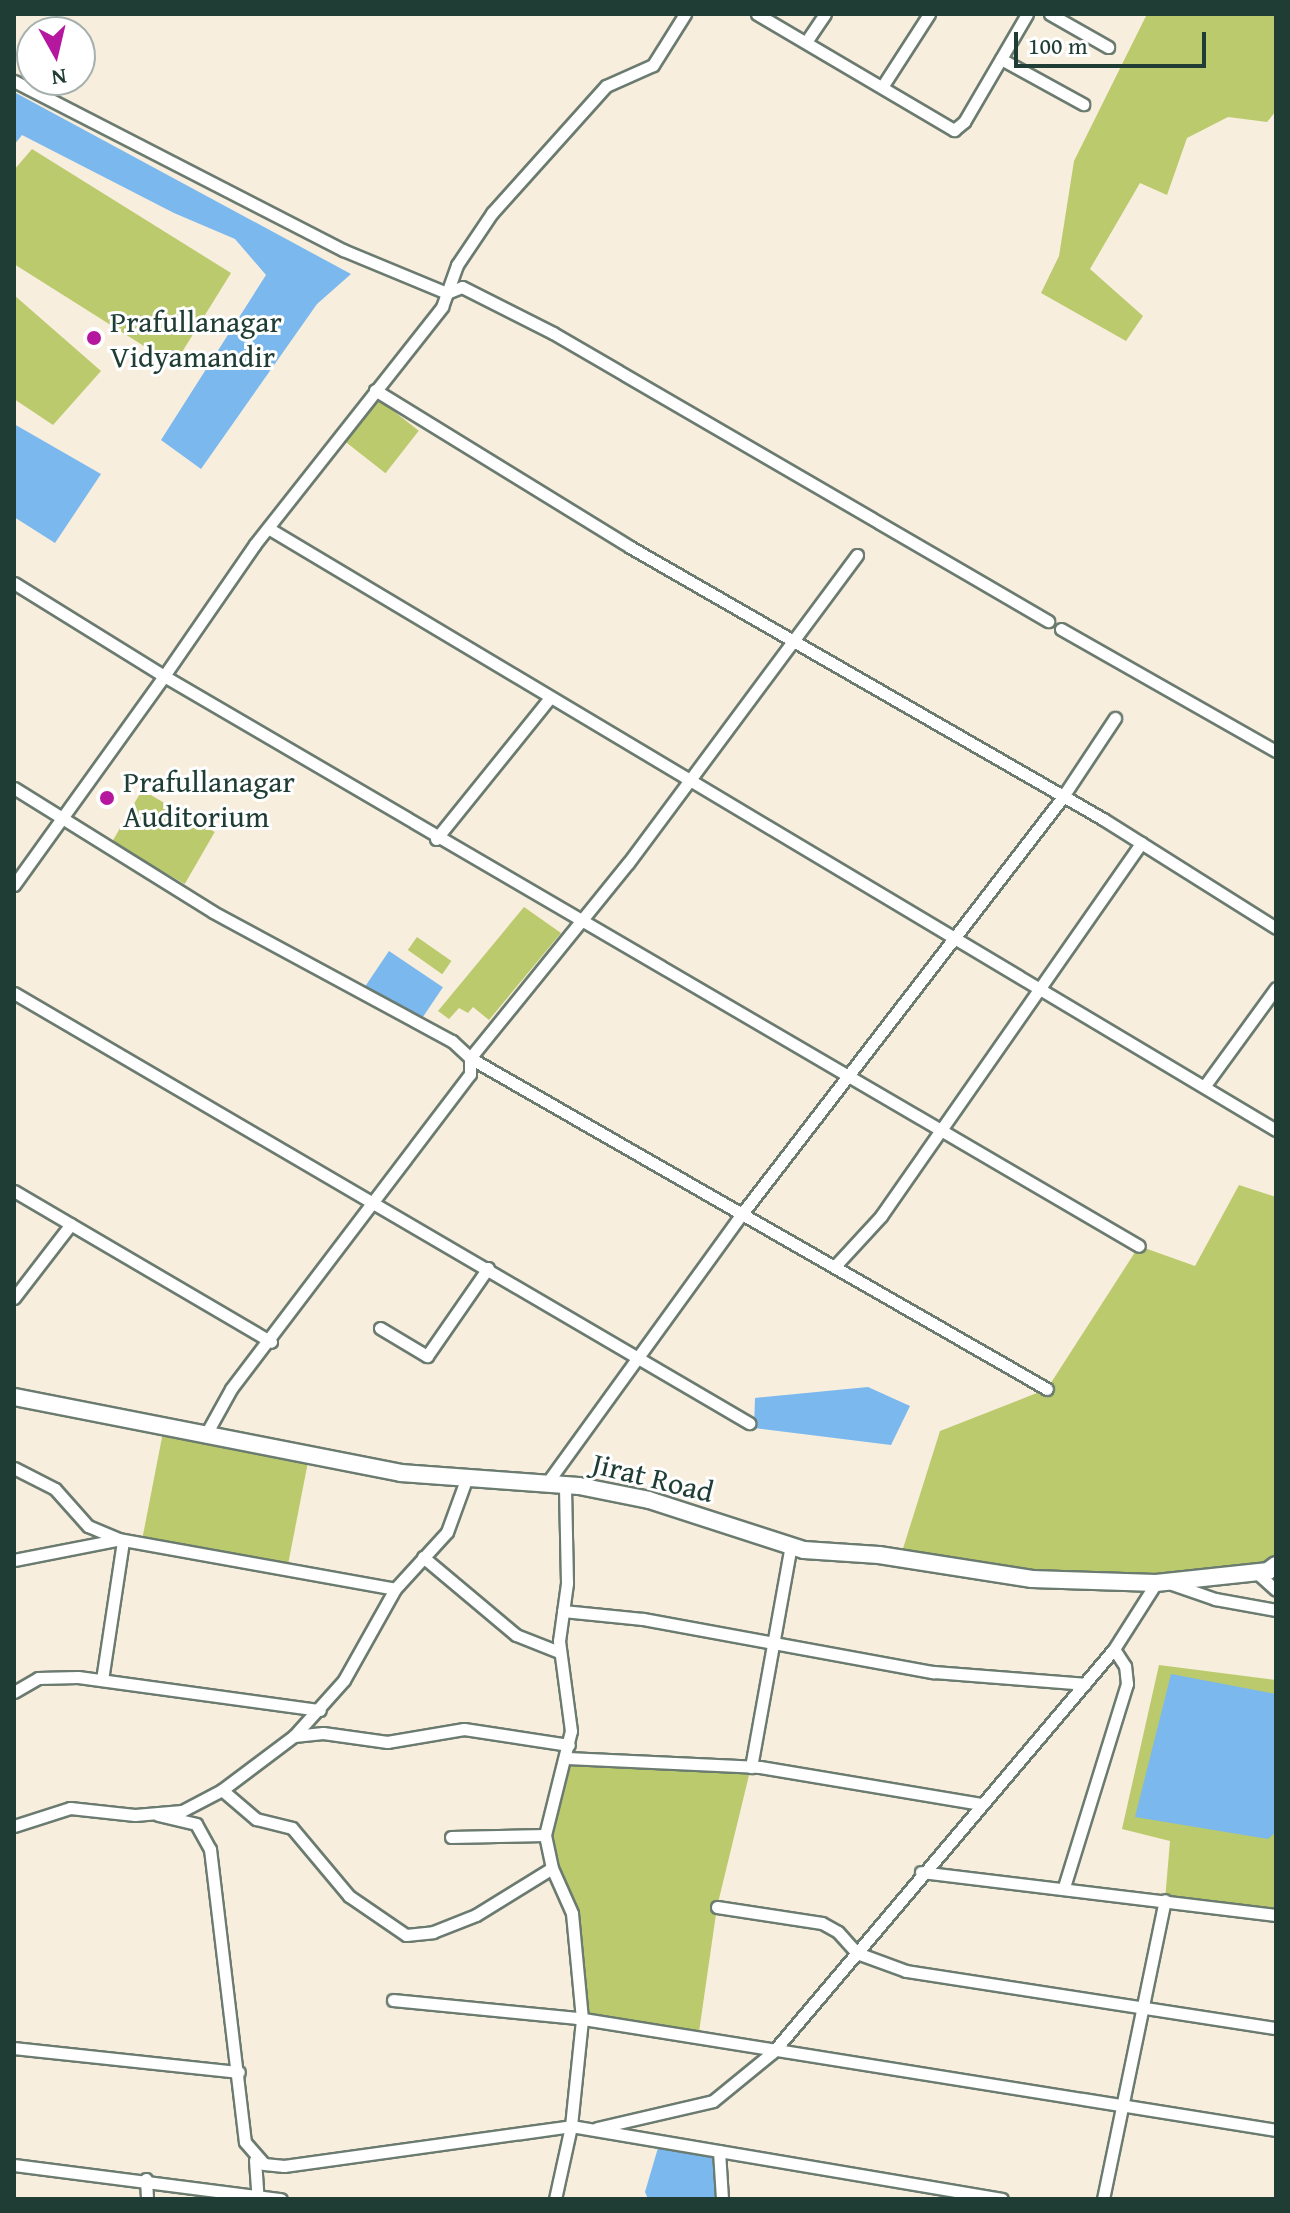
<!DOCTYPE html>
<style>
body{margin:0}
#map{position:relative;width:1290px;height:2213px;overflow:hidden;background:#f8eede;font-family:"Gentium Book Plus",serif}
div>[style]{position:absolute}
.green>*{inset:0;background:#bbca6c;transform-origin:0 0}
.water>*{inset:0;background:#7bb8ee;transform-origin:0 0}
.roads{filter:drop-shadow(2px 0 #6b7b70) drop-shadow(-2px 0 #6b7b70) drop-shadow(0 2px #6b7b70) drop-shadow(0 -2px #6b7b70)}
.minor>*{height:11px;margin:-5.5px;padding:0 5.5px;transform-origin:5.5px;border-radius:5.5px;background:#fff}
.secondary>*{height:16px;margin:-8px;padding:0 8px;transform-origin:8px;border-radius:8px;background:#fff}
.dots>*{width:22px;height:22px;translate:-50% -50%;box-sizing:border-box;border:4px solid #fff;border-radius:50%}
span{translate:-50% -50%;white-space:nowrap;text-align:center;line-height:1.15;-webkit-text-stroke:6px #fff;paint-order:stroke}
.poi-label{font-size:30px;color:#1f3d34}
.left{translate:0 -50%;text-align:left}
.street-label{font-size:30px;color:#1f3d34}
.frame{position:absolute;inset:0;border:16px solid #1f3d34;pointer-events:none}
.north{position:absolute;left:16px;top:16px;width:80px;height:80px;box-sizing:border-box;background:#fff;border:2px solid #a5b1ae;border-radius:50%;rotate:172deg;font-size:22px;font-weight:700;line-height:32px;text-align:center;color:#1f3d34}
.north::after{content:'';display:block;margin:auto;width:28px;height:36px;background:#b5179e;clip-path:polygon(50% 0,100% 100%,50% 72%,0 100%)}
.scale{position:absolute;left:1014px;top:32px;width:192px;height:36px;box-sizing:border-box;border:4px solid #1f3d34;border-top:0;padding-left:10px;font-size:24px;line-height:28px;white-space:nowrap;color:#1f3d34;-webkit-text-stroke:6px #fff;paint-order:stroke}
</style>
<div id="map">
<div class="green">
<div style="clip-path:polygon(1147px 14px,1276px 14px,1276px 111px,1267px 122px,1228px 117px,1187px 138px,1167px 195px,1140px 183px,1090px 269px,1143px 316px,1126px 341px,1041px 293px,1059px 256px,1074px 161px)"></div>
<div style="clip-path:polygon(32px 149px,231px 273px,174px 365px,14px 264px,14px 170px)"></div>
<div style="clip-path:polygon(14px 295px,101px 371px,53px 425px,14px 399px)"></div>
<div style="left:377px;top:398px;width:53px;height:54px;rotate:38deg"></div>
<div style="left:142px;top:790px;width:84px;height:60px;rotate:30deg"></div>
<div style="clip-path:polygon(524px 907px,561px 933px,489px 1020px,473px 1007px,468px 1013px,459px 1008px,449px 1019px,438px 1011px)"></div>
<div style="left:417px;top:937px;width:42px;height:16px;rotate:35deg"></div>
<div style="clip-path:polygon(1239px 1185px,1276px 1197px,1276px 1565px,1122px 1582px,900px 1558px,940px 1431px,1047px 1389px,1139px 1246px,1195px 1266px)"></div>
<div style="left:164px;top:1427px;width:148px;height:120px;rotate:11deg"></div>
<div style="clip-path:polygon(1159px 1665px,1276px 1680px,1276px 1915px,1165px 1900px,1170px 1841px,1122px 1829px)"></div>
<div style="clip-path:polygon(567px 1758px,751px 1767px,717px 1907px,698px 2039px,582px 2019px,580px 1951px,552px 1868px,549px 1812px)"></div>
</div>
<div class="water">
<div style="clip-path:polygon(14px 92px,351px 274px,317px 304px,201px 469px,161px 440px,266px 275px,235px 239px,174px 213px,22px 135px,14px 145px)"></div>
<div style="clip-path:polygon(14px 424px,101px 474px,55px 543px,14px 517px)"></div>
<div style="left:389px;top:951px;width:65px;height:43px;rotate:34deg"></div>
<div style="clip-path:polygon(868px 1387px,910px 1406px,891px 1445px,754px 1428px,755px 1398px)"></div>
<div style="clip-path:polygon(1171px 1674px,1276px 1694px,1276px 1832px,1268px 1839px,1135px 1817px)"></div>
<div style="clip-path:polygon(660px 2141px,719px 2151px,722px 2199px,648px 2199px,645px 2192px)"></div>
</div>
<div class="roads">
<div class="minor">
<div style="left:757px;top:14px;width:229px;rotate:30.5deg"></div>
<div style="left:954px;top:130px;width:13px;rotate:-39deg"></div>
<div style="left:964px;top:122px;width:125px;rotate:-59.7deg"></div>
<div style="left:1050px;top:14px;width:67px;rotate:29.6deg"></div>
<div style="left:806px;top:42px;width:34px;rotate:-56deg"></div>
<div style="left:1001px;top:59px;width:94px;rotate:28.8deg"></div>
<div style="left:14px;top:81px;width:370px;rotate:27.2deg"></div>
<div style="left:343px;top:250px;width:113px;rotate:22.5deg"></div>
<div style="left:447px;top:293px;width:16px;rotate:-22deg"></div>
<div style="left:462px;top:287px;width:102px;rotate:26.8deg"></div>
<div style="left:553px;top:333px;width:573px;rotate:30.19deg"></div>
<div style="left:882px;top:87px;width:87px;rotate:-57.2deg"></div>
<div style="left:375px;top:390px;width:299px;rotate:31.6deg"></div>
<div style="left:630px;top:547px;width:546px;rotate:29.9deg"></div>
<div style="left:1103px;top:819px;width:204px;rotate:32.2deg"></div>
<div style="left:268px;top:528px;width:1174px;rotate:30.85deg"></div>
<div style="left:857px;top:555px;width:384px;rotate:126.6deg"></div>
<div style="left:628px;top:863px;width:251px;rotate:129deg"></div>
<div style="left:470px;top:1058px;width:665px;rotate:29.84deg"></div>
<div style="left:14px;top:583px;width:176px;rotate:31.8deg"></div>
<div style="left:164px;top:676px;width:160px;rotate:-55.4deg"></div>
<div style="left:255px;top:544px;width:302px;rotate:-51.7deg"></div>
<div style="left:442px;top:307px;width:45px;rotate:-70.3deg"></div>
<div style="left:457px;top:265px;width:63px;rotate:-56.1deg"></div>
<div style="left:492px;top:213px;width:171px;rotate:-48.1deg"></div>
<div style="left:606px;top:86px;width:51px;rotate:-24.1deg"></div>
<div style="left:653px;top:65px;width:60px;rotate:-57.9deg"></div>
<div style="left:1061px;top:629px;width:247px;rotate:29.6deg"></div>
<div style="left:14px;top:788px;width:234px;rotate:31.9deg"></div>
<div style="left:213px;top:912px;width:272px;rotate:28.4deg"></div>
<div style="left:452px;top:1041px;width:25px;rotate:43deg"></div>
<div style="left:470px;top:1058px;width:16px;rotate:90deg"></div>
<div style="left:470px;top:1074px;width:395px;rotate:127.2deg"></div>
<div style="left:231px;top:1389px;width:54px;rotate:119deg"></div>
<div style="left:436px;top:839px;width:180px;rotate:-51.1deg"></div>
<div style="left:14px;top:885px;width:257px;rotate:-54.3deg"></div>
<div style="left:164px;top:676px;width:1129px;rotate:30.31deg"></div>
<div style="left:14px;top:993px;width:852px;rotate:30.33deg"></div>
<div style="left:1206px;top:1084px;width:119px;rotate:-53.9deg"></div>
<div style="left:14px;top:1191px;width:298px;rotate:30.4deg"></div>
<div style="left:836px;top:1265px;width:67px;rotate:-47.4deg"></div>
<div style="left:881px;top:1216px;width:455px;rotate:-55.1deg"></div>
<div style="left:14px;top:1298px;width:93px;rotate:-52.4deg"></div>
<div style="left:380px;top:1328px;width:55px;rotate:30.8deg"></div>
<div style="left:427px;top:1356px;width:107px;rotate:-55.3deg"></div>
<div style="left:14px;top:1468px;width:46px;rotate:27.1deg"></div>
<div style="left:55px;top:1489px;width:50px;rotate:48.3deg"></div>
<div style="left:88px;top:1526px;width:33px;rotate:23deg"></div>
<div style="left:118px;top:1539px;width:281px;rotate:10.2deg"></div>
<div style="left:547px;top:1483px;width:336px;rotate:-54.1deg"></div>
<div style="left:744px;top:1211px;width:521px;rotate:-52.4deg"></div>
<div style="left:1062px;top:798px;width:96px;rotate:-56.5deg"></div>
<div style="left:423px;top:1557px;width:121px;rotate:40deg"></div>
<div style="left:516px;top:1635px;width:46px;rotate:21.6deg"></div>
<div style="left:14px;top:1560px;width:105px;rotate:-11deg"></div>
<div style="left:1257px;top:1573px;width:25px;rotate:42deg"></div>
<div style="left:1172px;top:1584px;width:46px;rotate:19.2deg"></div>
<div style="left:1215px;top:1599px;width:62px;rotate:10.2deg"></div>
<div style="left:563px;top:1611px;width:80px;rotate:5.7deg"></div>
<div style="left:643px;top:1619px;width:295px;rotate:10.4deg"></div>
<div style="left:933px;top:1672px;width:152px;rotate:4.5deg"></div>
<div style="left:102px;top:1680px;width:141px;rotate:-81.4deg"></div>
<div style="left:14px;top:1692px;width:28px;rotate:-30deg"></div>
<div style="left:38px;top:1678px;width:40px;rotate:-1.4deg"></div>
<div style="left:78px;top:1677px;width:244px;rotate:7.8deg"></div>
<div style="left:294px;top:1736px;width:29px;rotate:-6deg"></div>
<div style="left:323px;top:1733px;width:65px;rotate:8deg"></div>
<div style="left:387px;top:1742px;width:78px;rotate:-9.6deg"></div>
<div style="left:464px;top:1729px;width:106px;rotate:8.7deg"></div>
<div style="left:567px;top:1758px;width:193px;rotate:2.7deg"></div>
<div style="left:760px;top:1767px;width:224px;rotate:9.5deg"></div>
<div style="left:751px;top:1767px;width:226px;rotate:-79.8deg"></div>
<div style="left:222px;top:1790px;width:45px;rotate:40.5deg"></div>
<div style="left:256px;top:1819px;width:37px;rotate:14deg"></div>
<div style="left:292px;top:1828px;width:89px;rotate:50deg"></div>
<div style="left:349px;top:1896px;width:69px;rotate:34.4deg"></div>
<div style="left:406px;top:1935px;width:27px;rotate:-6deg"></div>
<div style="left:433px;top:1932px;width:46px;rotate:-21.6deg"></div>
<div style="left:476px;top:1915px;width:89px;rotate:-31.7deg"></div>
<div style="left:158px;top:1815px;width:39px;rotate:13deg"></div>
<div style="left:196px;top:1824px;width:29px;rotate:61deg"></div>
<div style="left:210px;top:1849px;width:295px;rotate:83.2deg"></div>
<div style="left:245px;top:2142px;width:29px;rotate:49deg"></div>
<div style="left:264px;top:2164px;width:20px;rotate:6deg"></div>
<div style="left:284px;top:2166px;width:290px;rotate:-7.9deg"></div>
<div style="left:571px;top:2126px;width:437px;rotate:9.6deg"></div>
<div style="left:14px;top:1826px;width:59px;rotate:-17.8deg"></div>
<div style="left:70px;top:1808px;width:65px;rotate:6.1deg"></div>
<div style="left:135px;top:1815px;width:47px;rotate:-4.9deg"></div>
<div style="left:182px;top:1811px;width:45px;rotate:-27.7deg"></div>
<div style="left:222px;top:1790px;width:90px;rotate:-36.9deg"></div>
<div style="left:294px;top:1736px;width:75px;rotate:-48.2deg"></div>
<div style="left:344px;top:1680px;width:104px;rotate:-60.7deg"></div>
<div style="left:395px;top:1589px;width:77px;rotate:-47.6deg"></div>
<div style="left:447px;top:1532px;width:59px;rotate:-70deg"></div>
<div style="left:451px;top:1837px;width:94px;rotate:-1.2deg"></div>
<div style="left:921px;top:1872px;width:358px;rotate:6.9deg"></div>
<div style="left:1064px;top:1887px;width:213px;rotate:-72.8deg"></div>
<div style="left:1127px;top:1684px;width:18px;rotate:-96deg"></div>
<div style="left:1125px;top:1666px;width:20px;rotate:-123deg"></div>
<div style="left:717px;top:1907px;width:106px;rotate:8.7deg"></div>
<div style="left:822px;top:1923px;width:18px;rotate:29deg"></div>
<div style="left:838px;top:1932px;width:28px;rotate:48deg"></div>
<div style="left:857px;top:1953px;width:52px;rotate:20.2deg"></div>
<div style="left:906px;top:1971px;width:374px;rotate:8.8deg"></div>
<div style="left:393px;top:2000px;width:185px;rotate:5.6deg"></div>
<div style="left:577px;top:2018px;width:708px;rotate:9.1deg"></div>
<div style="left:14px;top:2048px;width:226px;rotate:6.1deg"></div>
<div style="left:597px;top:2128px;width:119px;rotate:-13.1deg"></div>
<div style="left:713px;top:2101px;width:77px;rotate:-39.2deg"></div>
<div style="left:773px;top:2052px;width:528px;rotate:-49.76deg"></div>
<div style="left:1114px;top:1649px;width:78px;rotate:-57.5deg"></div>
<div style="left:719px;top:2151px;width:48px;rotate:86.4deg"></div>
<div style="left:255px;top:2160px;width:39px;rotate:86deg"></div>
<div style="left:14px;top:2165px;width:269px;rotate:7.3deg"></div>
<div style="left:146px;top:2179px;width:20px;rotate:87deg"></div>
<div style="left:555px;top:2199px;width:75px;rotate:-77.6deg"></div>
<div style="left:571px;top:2126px;width:108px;rotate:-84.1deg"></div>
<div style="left:582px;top:2019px;width:106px;rotate:-95.4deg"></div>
<div style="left:572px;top:1913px;width:49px;rotate:-114deg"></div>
<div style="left:552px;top:1868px;width:34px;rotate:-102deg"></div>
<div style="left:545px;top:1835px;width:107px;rotate:-76deg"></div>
<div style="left:571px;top:1731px;width:91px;rotate:-97.6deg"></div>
<div style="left:559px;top:1641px;width:59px;rotate:-82.1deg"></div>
<div style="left:567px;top:1583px;width:98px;rotate:-91.2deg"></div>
<div style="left:1103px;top:2199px;width:305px;rotate:-78.3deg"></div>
</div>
<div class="secondary">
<div style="left:14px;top:1397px;width:394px;rotate:11.1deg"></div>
<div style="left:401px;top:1473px;width:178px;rotate:4.2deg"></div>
<div style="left:579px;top:1486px;width:71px;rotate:11.3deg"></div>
<div style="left:649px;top:1500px;width:163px;rotate:17.9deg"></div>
<div style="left:804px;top:1550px;width:75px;rotate:3.8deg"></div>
<div style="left:879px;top:1555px;width:155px;rotate:8.9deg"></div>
<div style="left:1032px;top:1579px;width:124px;rotate:1.8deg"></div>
<div style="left:1156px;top:1583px;width:113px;rotate:-6.1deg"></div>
<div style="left:1268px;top:1571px;width:10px;rotate:-37deg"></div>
</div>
</div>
<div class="dots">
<div style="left:94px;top:338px;background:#b5179e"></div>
<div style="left:107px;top:798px;background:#b5179e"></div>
</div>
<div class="poi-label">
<span class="left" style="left:110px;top:338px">Prafullanagar<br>Vidyamandir</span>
<span class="left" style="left:123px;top:798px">Prafullanagar<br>Auditorium</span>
</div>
<div class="street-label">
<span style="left:653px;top:1477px;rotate:14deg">Jirat Road</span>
</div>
<div class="frame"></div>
<div class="north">N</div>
<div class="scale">100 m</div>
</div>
